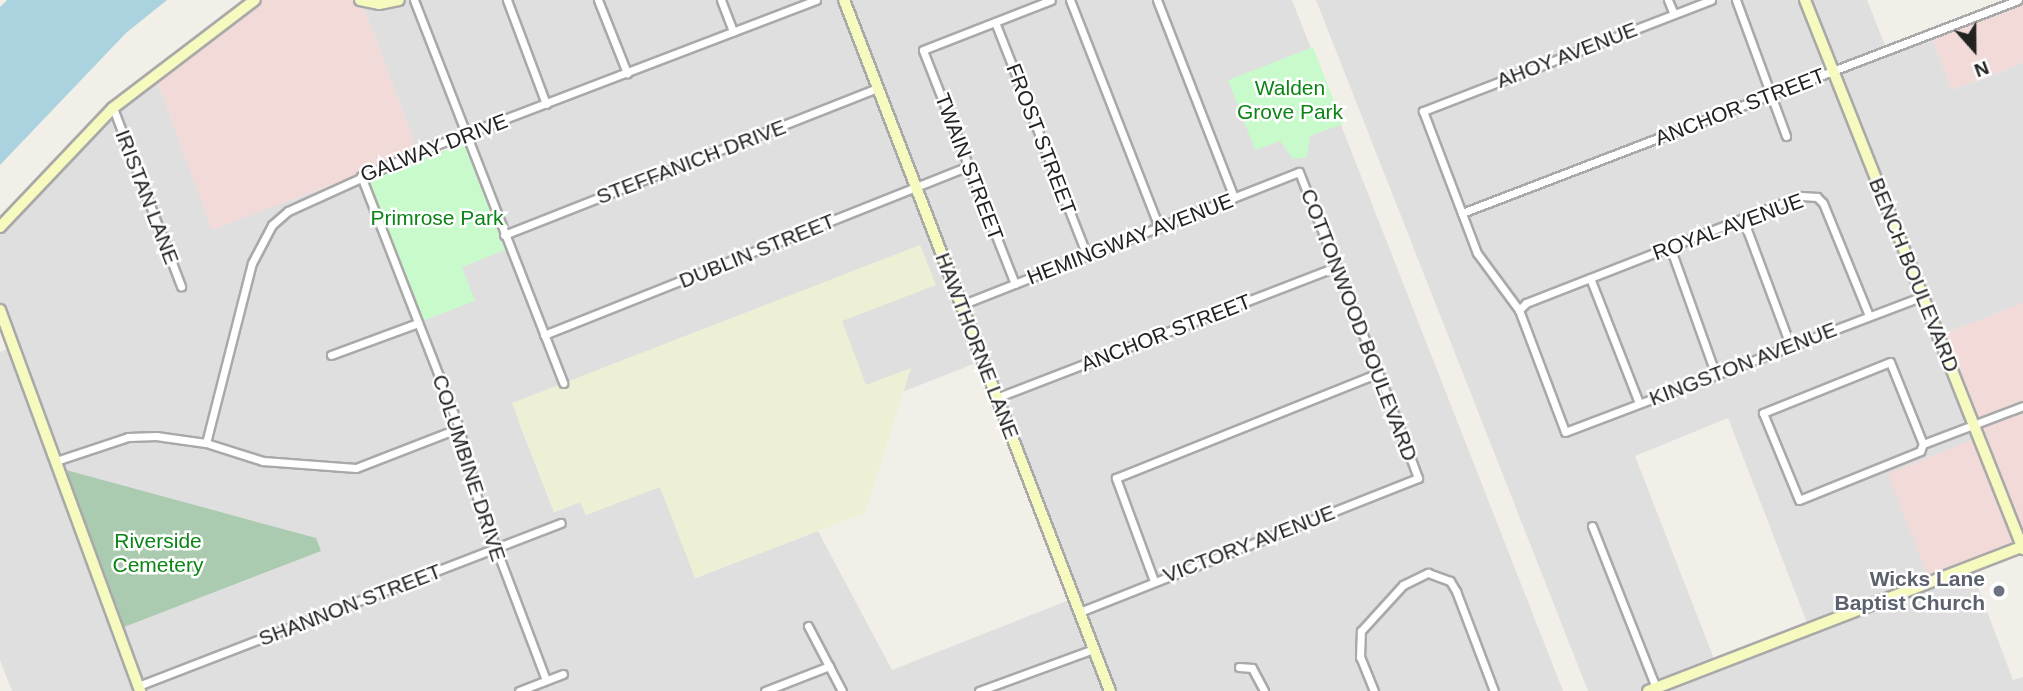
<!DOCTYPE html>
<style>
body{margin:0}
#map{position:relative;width:2023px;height:691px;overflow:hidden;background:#f2efe9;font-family:Helvetica,sans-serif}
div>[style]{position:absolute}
.residential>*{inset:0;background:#e0dfdf}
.commercial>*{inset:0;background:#f2dad9}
.farmland>*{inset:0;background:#eef0d5}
.cemetery>*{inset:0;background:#aacbaf}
.park>*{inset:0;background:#c8facc}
.water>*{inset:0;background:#aad3df}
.roads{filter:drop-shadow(2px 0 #a9a9a9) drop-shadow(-2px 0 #a9a9a9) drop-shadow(0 2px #a9a9a9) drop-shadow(0 -2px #a9a9a9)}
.street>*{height:7px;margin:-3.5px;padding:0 3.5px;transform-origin:3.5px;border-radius:3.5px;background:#fff}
.secondary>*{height:10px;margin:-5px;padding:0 5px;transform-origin:5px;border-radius:5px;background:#f7fabf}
.dots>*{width:19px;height:19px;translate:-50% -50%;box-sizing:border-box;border:4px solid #fff;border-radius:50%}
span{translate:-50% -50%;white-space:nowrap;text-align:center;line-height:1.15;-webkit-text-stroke:5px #fff;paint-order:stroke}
.street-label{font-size:21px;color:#222}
.park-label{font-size:21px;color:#0c8416}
.worship-label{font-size:21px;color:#5b616d;font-weight:700}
.right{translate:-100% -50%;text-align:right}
.north{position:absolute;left:1939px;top:14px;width:70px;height:70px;-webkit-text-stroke:5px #fff;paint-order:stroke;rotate:159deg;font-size:19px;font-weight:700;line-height:28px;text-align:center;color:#222}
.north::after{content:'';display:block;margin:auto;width:24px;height:32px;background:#222;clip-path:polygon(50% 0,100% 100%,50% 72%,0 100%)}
</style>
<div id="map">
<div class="residential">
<div style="clip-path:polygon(evenodd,361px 0,1292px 0,1563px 691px,12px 691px,0 660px,0 352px,13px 347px,0 310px,0 227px,79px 140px,155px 75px,212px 229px,364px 173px,461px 266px,508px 248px,464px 136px,418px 152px,361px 0,981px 361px,1074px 598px,892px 670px,818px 531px,696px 578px,660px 486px,586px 515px,581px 502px,554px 512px,518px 420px,864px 407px,981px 361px)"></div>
<div style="clip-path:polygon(evenodd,1316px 0,1867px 0,1887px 50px,1931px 34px,1952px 90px,2023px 63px,2023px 303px,1938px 336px,1980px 437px,1970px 566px,2013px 680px,2023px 677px,2023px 691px,1588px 691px,1316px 0,1728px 418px,1809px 628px,1716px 664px,1635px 456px,1728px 418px)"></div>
</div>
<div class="commercial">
<div style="clip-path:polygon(242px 0,361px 0,418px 152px,212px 230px,155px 75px)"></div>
<div style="clip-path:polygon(2023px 0,2023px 63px,1952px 90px,1931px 34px)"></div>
<div style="clip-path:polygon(2023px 303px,2023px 549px,1930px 582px,1888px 474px,1979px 437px,1938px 336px)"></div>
</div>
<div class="farmland">
<div style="clip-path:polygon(920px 245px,936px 285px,842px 321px,866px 385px,911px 368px,865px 513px,695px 578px,660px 487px,586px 515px,580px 502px,554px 512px,512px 403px)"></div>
</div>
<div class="cemetery">
<div style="clip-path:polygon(66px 470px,316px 538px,321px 551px,124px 627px)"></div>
</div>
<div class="park">
<div style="clip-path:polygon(1313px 47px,1343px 124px,1310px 136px,1307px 157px,1293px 159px,1280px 141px,1255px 150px,1228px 80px)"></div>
<div style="clip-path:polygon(464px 144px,505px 250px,462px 267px,475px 301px,422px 321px,365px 178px)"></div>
</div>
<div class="water">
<div style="clip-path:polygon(7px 0,167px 0,126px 33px,0 165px,0 7px)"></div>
</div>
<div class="roads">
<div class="street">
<div style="left:414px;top:0;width:411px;rotate:68.7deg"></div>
<div style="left:507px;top:0;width:111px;rotate:69.4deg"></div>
<div style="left:598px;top:0;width:79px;rotate:68.3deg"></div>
<div style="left:721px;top:0;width:34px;rotate:69deg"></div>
<div style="left:1070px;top:0;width:244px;rotate:68.6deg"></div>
<div style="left:1157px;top:0;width:212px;rotate:68.7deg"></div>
<div style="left:1668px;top:0;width:15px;rotate:67deg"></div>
<div style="left:1711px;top:0;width:309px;rotate:158.9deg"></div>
<div style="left:1423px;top:111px;width:152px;rotate:69.2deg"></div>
<div style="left:1477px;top:253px;width:71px;rotate:53.6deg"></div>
<div style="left:1519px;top:310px;width:130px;rotate:69.3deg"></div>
<div style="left:1565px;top:432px;width:381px;rotate:-20.8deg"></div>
<div style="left:1736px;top:0;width:145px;rotate:69.8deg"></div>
<div style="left:995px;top:22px;width:251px;rotate:68.5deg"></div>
<div style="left:113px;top:108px;width:191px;rotate:69.1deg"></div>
<div style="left:361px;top:176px;width:270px;rotate:68.7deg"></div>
<div style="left:459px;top:428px;width:75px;rotate:75.4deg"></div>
<div style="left:478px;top:501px;width:191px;rotate:69.2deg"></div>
<div style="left:1462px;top:213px;width:595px;rotate:-20.96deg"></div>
<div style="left:1743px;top:219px;width:134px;rotate:69.5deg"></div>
<div style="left:504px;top:235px;width:402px;rotate:-21.5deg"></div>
<div style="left:1670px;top:247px;width:134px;rotate:70.3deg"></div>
<div style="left:1590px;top:278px;width:134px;rotate:68.6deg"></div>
<div style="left:1015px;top:284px;width:251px;rotate:-111.5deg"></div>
<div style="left:923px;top:50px;width:137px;rotate:-21.3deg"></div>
<div style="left:961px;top:305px;width:363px;rotate:-21.5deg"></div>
<div style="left:1299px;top:172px;width:248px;rotate:68.5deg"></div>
<div style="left:1390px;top:403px;width:80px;rotate:69.5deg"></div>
<div style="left:1418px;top:478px;width:364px;rotate:158.4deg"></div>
<div style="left:1519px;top:310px;width:10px;rotate:-45deg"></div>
<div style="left:1526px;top:303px;width:295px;rotate:-21.3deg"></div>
<div style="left:1801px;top:196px;width:16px;rotate:4deg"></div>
<div style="left:1817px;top:197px;width:8px;rotate:45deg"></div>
<div style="left:1823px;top:203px;width:122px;rotate:67.8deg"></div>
<div style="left:544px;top:335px;width:457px;rotate:-21.7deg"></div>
<div style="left:331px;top:355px;width:93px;rotate:-20.2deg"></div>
<div style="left:996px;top:398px;width:364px;rotate:-21.1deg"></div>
<div style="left:206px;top:443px;width:186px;rotate:-75.7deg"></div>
<div style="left:252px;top:263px;width:43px;rotate:-62.2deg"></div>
<div style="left:272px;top:225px;width:21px;rotate:-41deg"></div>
<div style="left:288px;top:211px;width:143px;rotate:-24.4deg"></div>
<div style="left:418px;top:152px;width:426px;rotate:-20.9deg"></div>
<div style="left:1923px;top:444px;width:88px;rotate:-111.9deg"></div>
<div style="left:1890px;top:362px;width:137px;rotate:158.1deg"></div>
<div style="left:1763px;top:413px;width:94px;rotate:67.5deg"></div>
<div style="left:1799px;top:500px;width:131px;rotate:-22deg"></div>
<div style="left:1920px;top:451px;width:8px;rotate:-67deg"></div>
<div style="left:1923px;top:444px;width:107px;rotate:-20.8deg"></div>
<div style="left:56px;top:461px;width:76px;rotate:-18.4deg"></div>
<div style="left:128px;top:437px;width:28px;rotate:-2deg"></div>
<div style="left:156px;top:436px;width:50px;rotate:8deg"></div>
<div style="left:206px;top:443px;width:60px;rotate:17.5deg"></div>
<div style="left:263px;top:461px;width:93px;rotate:4.3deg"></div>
<div style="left:356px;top:468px;width:110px;rotate:-21.2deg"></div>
<div style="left:1592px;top:526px;width:174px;rotate:68.4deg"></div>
<div style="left:1154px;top:581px;width:110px;rotate:-110.3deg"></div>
<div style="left:1116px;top:478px;width:282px;rotate:-21.8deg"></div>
<div style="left:808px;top:626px;width:73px;rotate:62.4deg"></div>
<div style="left:1239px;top:667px;width:13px;rotate:4deg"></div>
<div style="left:1252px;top:668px;width:26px;rotate:62deg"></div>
<div style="left:138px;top:686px;width:453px;rotate:-21.1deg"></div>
<div style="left:519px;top:691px;width:47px;rotate:-21.1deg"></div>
<div style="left:765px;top:691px;width:69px;rotate:-21.3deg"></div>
<div style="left:979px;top:691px;width:122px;rotate:-20.1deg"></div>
<div style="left:1374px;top:691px;width:37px;rotate:-112deg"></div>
<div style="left:1360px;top:657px;width:26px;rotate:-88deg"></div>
<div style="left:1361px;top:631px;width:62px;rotate:-47.6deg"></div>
<div style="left:1403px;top:585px;width:28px;rotate:-26deg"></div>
<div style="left:1428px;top:573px;width:23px;rotate:20deg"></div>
<div style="left:1450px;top:581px;width:12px;rotate:59deg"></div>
<div style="left:1456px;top:591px;width:107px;rotate:69.2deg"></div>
</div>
<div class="secondary">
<div style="left:360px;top:0;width:19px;rotate:12deg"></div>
<div style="left:379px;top:4px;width:20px;rotate:-11deg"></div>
<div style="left:844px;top:0;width:740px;rotate:68.95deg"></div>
<div style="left:1805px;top:0;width:591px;rotate:68.34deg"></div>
<div style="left:0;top:227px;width:164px;rotate:-46.5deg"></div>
<div style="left:113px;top:108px;width:178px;rotate:-37.3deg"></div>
<div style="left:0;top:310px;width:406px;rotate:69.8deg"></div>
<div style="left:1648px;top:691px;width:402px;rotate:-21.1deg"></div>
</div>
</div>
<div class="dots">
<div style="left:1999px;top:591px;background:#6b7280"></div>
</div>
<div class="street-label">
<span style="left:1567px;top:55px;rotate:-21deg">AHOY AVENUE</span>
<span style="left:1740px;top:107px;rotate:-21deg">ANCHOR STREET</span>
<span style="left:1041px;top:139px;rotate:69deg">FROST STREET</span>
<span style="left:434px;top:148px;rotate:-21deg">GALWAY DRIVE</span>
<span style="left:691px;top:162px;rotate:-21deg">STEFFANICH DRIVE</span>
<span style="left:969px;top:167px;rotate:69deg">TWAIN STREET</span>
<span style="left:147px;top:197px;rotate:69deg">IRISTAN LANE</span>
<span style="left:1728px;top:227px;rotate:-20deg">ROYAL AVENUE</span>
<span style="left:1130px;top:239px;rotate:-21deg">HEMINGWAY AVENUE</span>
<span style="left:757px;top:251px;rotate:-22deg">DUBLIN STREET</span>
<span style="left:1914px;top:275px;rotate:68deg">BENCH BOULEVARD</span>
<span style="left:1359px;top:325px;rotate:69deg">COTTONWOOD BOULEVARD</span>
<span style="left:1166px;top:333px;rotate:-21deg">ANCHOR STREET</span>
<span style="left:977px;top:346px;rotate:69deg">HAWTHORNE LANE</span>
<span style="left:1743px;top:364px;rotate:-21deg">KINGSTON AVENUE</span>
<span style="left:469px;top:468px;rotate:72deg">COLUMBINE DRIVE</span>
<span style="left:1249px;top:544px;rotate:-21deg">VICTORY AVENUE</span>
<span style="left:350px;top:605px;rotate:-21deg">SHANNON STREET</span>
</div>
<div class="park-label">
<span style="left:1290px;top:100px">Walden<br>Grove Park</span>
<span style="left:437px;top:218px">Primrose Park</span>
<span style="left:158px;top:553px">Riverside<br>Cemetery</span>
</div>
<div class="worship-label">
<span class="right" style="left:1985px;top:591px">Wicks Lane<br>Baptist Church</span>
</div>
<div class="north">N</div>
</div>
